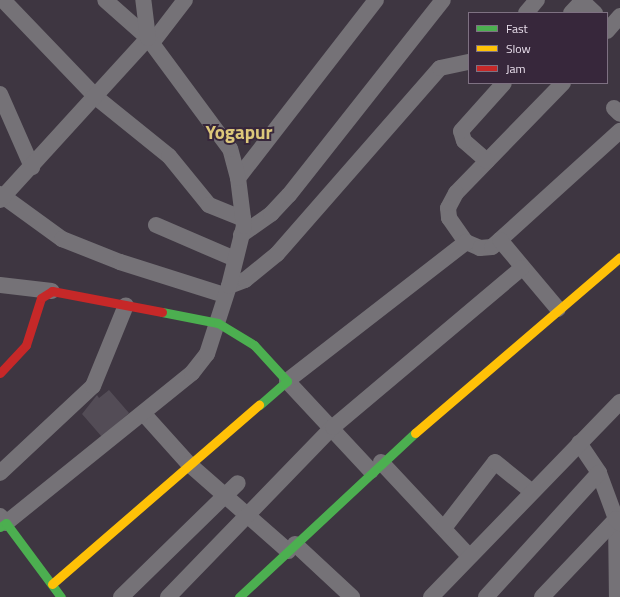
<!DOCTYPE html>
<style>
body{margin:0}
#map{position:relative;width:620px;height:597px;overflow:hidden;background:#3e3641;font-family:"Titillium Web",sans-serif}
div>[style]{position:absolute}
.building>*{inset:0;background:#534c56}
.street>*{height:16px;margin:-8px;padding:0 8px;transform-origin:8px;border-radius:8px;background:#757277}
.fast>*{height:9px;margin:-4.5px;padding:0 4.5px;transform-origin:4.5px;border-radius:4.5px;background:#4caf50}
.slow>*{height:9px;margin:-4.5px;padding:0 4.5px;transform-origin:4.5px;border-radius:4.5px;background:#ffc107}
.jam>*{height:9px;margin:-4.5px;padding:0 4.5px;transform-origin:4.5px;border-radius:4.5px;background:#c62828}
span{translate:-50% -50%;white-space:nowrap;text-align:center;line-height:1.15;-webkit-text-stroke:4px #37273b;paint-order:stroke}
.district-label{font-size:19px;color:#dcc77a;font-weight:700}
.legend{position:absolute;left:468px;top:12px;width:140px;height:72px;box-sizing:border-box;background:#37273b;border:1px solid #7e7182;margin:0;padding:5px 7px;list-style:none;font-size:12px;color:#e9dfec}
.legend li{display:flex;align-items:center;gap:8px;height:20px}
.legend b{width:20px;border:1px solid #7e7182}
</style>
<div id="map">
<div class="building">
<div style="clip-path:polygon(109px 390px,129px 413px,102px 437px,82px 414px,97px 395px,99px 398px)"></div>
</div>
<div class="street">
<div style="left:3px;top:0;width:136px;rotate:46.2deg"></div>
<div style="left:97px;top:98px;width:92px;rotate:38.9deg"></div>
<div style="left:169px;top:156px;width:63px;rotate:50.8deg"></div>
<div style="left:209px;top:205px;width:37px;rotate:22deg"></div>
<div style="left:526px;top:13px;width:17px;rotate:-50deg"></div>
<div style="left:571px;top:13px;width:16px;rotate:-47deg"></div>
<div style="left:582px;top:1px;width:18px;rotate:43deg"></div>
<div style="left:607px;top:31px;width:20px;rotate:-49deg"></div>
<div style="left:152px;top:43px;width:54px;rotate:-52.5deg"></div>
<div style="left:563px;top:83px;width:153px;rotate:134.2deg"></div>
<div style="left:456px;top:193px;width:17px;rotate:118deg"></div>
<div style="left:448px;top:208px;width:10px;rotate:84deg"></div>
<div style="left:449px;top:218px;width:29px;rotate:55deg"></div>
<div style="left:466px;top:242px;width:15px;rotate:23deg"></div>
<div style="left:480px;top:248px;width:12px;rotate:-5deg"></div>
<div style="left:492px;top:247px;width:173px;rotate:-42.2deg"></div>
<div style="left:0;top:94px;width:80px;rotate:66.3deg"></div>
<div style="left:614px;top:108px;width:8px;rotate:45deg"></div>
<div style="left:487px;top:161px;width:30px;rotate:-139deg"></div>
<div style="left:464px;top:141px;width:10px;rotate:-107deg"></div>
<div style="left:461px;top:131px;width:64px;rotate:-48.1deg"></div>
<div style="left:238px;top:178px;width:225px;rotate:-52.2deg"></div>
<div style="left:0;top:194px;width:77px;rotate:36deg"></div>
<div style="left:62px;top:239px;width:62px;rotate:21.6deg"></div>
<div style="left:120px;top:262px;width:109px;rotate:17.6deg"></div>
<div style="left:0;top:200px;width:219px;rotate:-47.6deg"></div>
<div style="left:148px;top:38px;width:57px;rotate:-138.5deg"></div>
<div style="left:156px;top:225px;width:86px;rotate:23.3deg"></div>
<div style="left:241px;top:235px;width:37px;rotate:-35deg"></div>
<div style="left:271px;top:214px;width:26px;rotate:-47deg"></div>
<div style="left:289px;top:195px;width:248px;rotate:-51.7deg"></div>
<div style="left:500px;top:240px;width:90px;rotate:50deg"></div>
<div style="left:0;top:285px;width:52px;rotate:6.6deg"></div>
<div style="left:229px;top:286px;width:17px;rotate:-21deg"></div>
<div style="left:245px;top:280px;width:41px;rotate:-39.1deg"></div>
<div style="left:277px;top:254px;width:247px;rotate:-48.8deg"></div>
<div style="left:440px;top:68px;width:30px;rotate:-12deg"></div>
<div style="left:143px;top:413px;width:69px;rotate:48deg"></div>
<div style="left:189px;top:464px;width:132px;rotate:41.3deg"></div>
<div style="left:579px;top:443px;width:36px;rotate:56deg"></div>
<div style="left:599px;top:473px;width:49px;rotate:69.7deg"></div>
<div style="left:616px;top:519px;width:78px;rotate:89.3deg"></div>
<div style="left:381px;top:462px;width:127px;rotate:46.9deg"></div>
<div style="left:371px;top:471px;width:123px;rotate:-133deg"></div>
<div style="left:287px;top:381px;width:227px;rotate:-37.8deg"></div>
<div style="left:0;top:473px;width:127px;rotate:-43.1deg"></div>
<div style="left:93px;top:386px;width:87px;rotate:-67.8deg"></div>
<div style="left:0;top:516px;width:9px;rotate:49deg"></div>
<div style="left:6px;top:523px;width:239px;rotate:-38.9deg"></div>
<div style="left:192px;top:373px;width:24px;rotate:-52deg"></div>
<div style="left:207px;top:354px;width:71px;rotate:-72.1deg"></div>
<div style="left:229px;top:286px;width:62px;rotate:-76deg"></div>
<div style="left:244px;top:226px;width:48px;rotate:-97.1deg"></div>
<div style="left:238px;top:178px;width:30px;rotate:-105deg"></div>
<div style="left:230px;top:149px;width:138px;rotate:-126.5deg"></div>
<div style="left:148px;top:38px;width:38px;rotate:-97deg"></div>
<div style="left:444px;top:528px;width:83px;rotate:-52.3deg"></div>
<div style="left:495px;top:462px;width:46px;rotate:38.9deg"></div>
<div style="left:295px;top:544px;width:78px;rotate:42.9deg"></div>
<div style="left:121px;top:597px;width:163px;rotate:-44.3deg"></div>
<div style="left:168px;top:597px;width:237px;rotate:-45.9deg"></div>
<div style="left:333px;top:427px;width:247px;rotate:-40.1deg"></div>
<div style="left:431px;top:597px;width:272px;rotate:-45.9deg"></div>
<div style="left:486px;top:597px;width:168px;rotate:-47.7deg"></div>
<div style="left:542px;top:597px;width:108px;rotate:-46.5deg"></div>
<div style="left:616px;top:519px;width:6px;rotate:45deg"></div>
</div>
<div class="fast">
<div style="left:162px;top:312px;width:57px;rotate:11.1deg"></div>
<div style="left:218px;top:323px;width:42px;rotate:31.4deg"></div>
<div style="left:254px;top:345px;width:49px;rotate:47.5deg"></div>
<div style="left:287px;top:381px;width:37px;rotate:139deg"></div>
<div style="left:0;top:527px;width:7px;rotate:-34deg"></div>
<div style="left:6px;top:523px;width:92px;rotate:53.4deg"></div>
<div style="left:239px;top:597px;width:241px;rotate:-43deg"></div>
</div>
<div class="slow">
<div style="left:415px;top:433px;width:270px;rotate:-40.6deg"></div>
<div style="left:52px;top:584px;width:274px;rotate:-40.9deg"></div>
</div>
<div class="jam">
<div style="left:0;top:373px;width:38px;rotate:-47deg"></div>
<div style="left:26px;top:345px;width:49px;rotate:-72.3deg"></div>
<div style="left:41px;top:298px;width:13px;rotate:-32deg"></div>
<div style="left:52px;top:291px;width:112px;rotate:10.8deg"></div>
</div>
<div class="district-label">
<span style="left:239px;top:132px">Yogapur</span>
</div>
<ul class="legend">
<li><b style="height:5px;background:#4caf50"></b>Fast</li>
<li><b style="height:5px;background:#ffc107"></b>Slow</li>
<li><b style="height:5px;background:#c62828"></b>Jam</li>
</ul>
</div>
